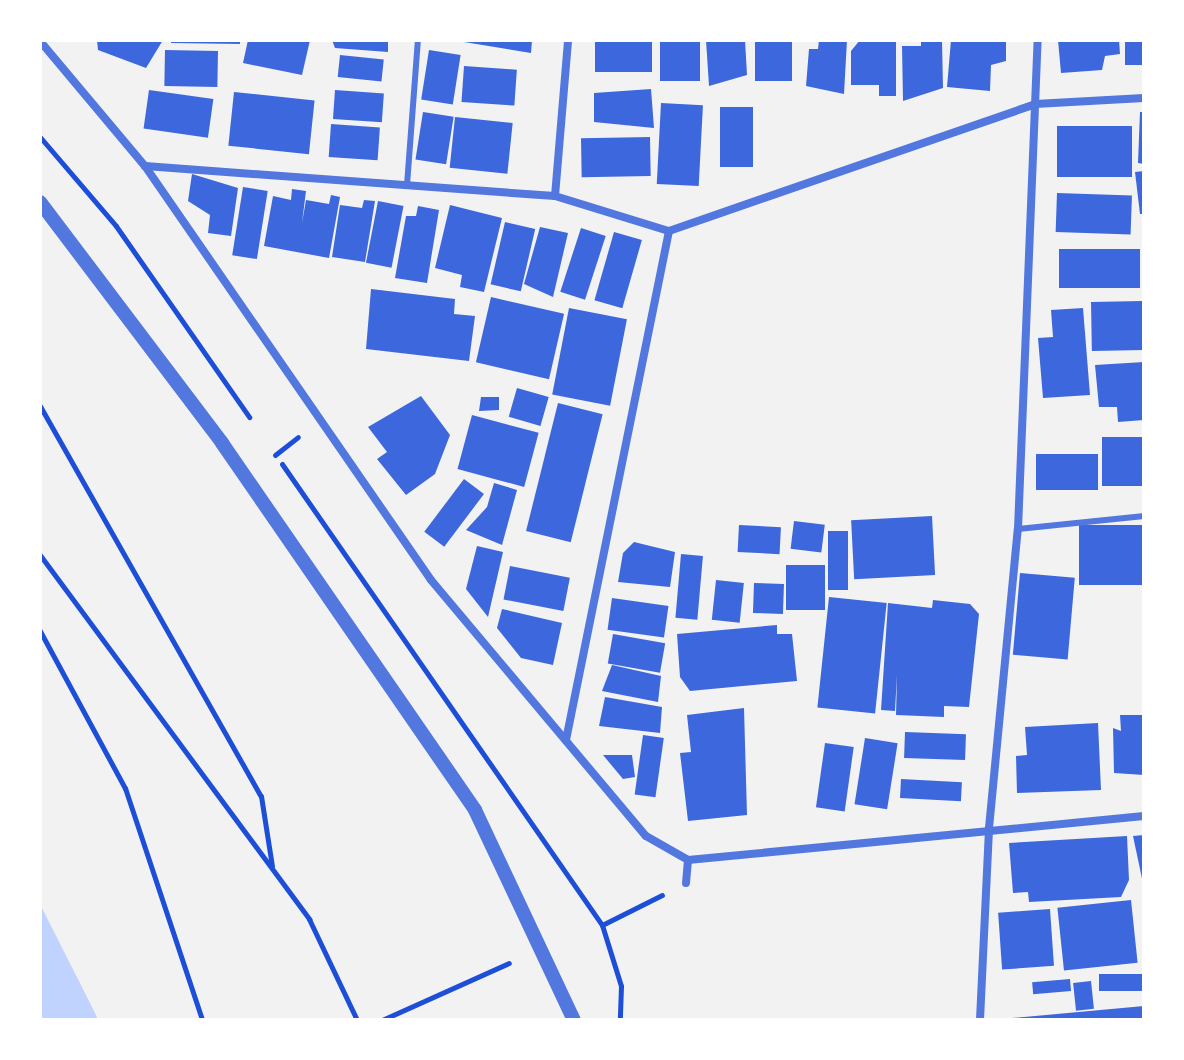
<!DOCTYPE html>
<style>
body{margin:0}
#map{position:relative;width:1184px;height:1060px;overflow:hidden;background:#f2f2f2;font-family:Karla,sans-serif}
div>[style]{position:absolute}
.water>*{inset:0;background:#bfd3fe}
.building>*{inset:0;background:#3d67dc;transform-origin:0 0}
.path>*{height:5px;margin:-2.5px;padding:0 2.5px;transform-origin:2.5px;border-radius:2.5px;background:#1d4ed8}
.service>*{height:6px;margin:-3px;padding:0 3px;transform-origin:3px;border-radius:3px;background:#5277de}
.minor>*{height:8px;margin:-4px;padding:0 4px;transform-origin:4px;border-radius:4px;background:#5277de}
.tertiary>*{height:14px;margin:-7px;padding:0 7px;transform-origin:7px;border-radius:7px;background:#5277de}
span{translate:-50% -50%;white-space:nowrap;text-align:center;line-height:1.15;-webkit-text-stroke:6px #fff;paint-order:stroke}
.frame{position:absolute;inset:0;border:42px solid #fff;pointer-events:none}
</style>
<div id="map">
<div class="water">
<div style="clip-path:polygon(40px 904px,95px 1013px,98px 1020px,40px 1020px)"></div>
</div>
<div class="building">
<div style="clip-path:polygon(97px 40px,163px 40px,146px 68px,98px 50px)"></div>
<div style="clip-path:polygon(171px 40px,240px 40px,240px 44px,171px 43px)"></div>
<div style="clip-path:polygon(248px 40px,310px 40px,302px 75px,243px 63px)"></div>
<div style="clip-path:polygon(332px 40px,388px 40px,388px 52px,335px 48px)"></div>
<div style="clip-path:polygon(532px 40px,531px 53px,464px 42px,464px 40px)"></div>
<div style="left:595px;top:40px;width:57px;height:32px"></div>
<div style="left:660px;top:40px;width:40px;height:41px"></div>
<div style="clip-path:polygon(706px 40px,745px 40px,747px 75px,709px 86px)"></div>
<div style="left:755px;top:40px;width:37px;height:41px"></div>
<div style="clip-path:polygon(819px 40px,847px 40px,844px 94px,806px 86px,809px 49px,818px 49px)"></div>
<div style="clip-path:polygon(860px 40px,896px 40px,896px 96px,879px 96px,879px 85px,851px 85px,851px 51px)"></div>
<div style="clip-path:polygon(921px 40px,942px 40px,943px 88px,903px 101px,902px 46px,921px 46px)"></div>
<div style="clip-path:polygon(951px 40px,1006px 40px,1006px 61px,991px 65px,990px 91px,947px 87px)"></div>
<div style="clip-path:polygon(1058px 40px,1119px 40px,1120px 54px,1105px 56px,1102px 70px,1061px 73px)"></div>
<div style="left:1125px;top:40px;width:19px;height:25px"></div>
<div style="left:165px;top:50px;width:53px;height:36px;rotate:1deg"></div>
<div style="left:429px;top:50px;width:32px;height:50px;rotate:9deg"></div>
<div style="left:340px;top:55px;width:44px;height:22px;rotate:6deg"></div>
<div style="left:464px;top:66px;width:53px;height:36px;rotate:4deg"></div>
<div style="clip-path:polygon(651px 89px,654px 128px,594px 122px,594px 93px)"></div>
<div style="left:149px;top:90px;width:65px;height:39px;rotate:8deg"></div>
<div style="left:335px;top:90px;width:49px;height:29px;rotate:4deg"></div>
<div style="left:234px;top:92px;width:81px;height:54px;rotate:6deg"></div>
<div style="left:661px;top:103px;width:42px;height:81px;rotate:3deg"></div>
<div style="left:720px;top:107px;width:33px;height:60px"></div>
<div style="left:423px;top:112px;width:31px;height:48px;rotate:9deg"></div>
<div style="clip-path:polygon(1140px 112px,1144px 112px,1144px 164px,1138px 163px)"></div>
<div style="left:455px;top:117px;width:58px;height:51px;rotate:6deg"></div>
<div style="left:331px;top:124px;width:49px;height:33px;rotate:4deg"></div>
<div style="left:1057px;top:126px;width:75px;height:51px"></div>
<div style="left:650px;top:137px;width:39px;height:69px;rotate:89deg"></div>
<div style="clip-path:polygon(1144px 171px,1144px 214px,1140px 214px,1135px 172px)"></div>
<div style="clip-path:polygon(192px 174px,238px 188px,231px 236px,208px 233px,210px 215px,188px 201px)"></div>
<div style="left:243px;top:187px;width:25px;height:69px;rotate:9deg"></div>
<div style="clip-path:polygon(292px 189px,306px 191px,302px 223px,306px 200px,329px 204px,331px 195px,340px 197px,329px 258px,264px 246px,273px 196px,291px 200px)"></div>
<div style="left:1057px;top:193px;width:75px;height:39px;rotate:2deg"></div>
<div style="clip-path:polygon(364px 200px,375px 201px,365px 262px,332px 257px,340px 205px,362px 208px)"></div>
<div style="left:378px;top:201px;width:26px;height:63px;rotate:11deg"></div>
<div style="clip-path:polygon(450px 205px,502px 218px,484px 292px,460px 287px,462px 275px,435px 268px)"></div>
<div style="clip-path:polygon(418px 206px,439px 210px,427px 283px,395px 278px,406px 216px,416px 216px)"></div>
<div style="left:505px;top:222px;width:31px;height:64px;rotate:13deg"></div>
<div style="clip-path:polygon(540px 227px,568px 233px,553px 297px,524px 284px)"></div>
<div style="left:581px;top:228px;width:26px;height:67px;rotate:18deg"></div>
<div style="left:614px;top:232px;width:29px;height:71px;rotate:16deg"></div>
<div style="left:1059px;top:249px;width:81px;height:39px"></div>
<div style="clip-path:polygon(371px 289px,455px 299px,454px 314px,475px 316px,469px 361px,366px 349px)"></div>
<div style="left:491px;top:297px;width:75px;height:67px;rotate:13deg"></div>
<div style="left:1143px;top:301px;width:49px;height:52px;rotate:89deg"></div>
<div style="left:569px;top:308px;width:59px;height:88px;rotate:11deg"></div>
<div style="clip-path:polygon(1083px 308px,1090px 395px,1043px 398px,1038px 338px,1053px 337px,1051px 310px)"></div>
<div style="clip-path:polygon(1144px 362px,1144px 420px,1118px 422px,1117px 407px,1099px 407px,1095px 365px)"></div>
<div style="left:517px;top:388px;width:33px;height:30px;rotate:16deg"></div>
<div style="clip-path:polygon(421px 396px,450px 435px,435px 474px,406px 495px,377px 459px,387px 452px,368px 427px)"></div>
<div style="clip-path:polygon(481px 397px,499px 397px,499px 410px,479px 411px)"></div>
<div style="left:558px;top:403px;width:46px;height:132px;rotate:14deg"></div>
<div style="left:472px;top:415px;width:69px;height:56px;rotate:15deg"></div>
<div style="left:1144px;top:437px;width:49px;height:42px;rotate:90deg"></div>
<div style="left:1036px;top:454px;width:62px;height:36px"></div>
<div style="left:464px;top:479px;width:25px;height:66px;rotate:37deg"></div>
<div style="clip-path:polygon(494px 483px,517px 490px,502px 545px,466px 530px,487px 507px)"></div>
<div style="left:932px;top:516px;width:59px;height:81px;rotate:87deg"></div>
<div style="left:794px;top:521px;width:31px;height:28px;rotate:7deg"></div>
<div style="left:739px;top:525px;width:42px;height:27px;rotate:3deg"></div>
<div style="left:1144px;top:525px;width:60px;height:65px;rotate:90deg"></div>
<div style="left:828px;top:531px;width:20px;height:59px"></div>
<div style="clip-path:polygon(634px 542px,675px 552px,670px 587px,618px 582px,623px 553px)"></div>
<div style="clip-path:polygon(477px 546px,503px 552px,488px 617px,466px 589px)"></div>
<div style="left:681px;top:554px;width:22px;height:64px;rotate:5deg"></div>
<div style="left:786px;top:565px;width:39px;height:45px"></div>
<div style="left:510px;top:566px;width:61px;height:34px;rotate:11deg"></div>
<div style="left:1020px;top:573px;width:55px;height:82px;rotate:5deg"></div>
<div style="left:716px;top:580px;width:28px;height:40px;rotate:6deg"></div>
<div style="left:754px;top:583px;width:30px;height:30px;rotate:2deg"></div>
<div style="left:829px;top:597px;width:58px;height:111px;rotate:6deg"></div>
<div style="left:612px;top:598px;width:57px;height:32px;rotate:8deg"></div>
<div style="clip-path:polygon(933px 600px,970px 604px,979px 614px,969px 707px,944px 706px,944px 717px,896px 715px,897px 675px,895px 711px,881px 710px,888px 603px,932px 608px)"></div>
<div style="clip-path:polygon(502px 609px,562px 623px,553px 665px,521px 658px,497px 628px)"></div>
<div style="clip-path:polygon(777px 625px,777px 634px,792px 634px,797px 681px,690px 691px,680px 677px,677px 634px)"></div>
<div style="left:613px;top:634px;width:53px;height:30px;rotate:10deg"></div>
<div style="clip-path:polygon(612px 665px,661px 676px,658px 702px,602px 691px)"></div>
<div style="clip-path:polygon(605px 697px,662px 707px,660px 733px,599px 726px)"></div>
<div style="clip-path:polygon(744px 708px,747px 815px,688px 821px,680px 753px,691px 752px,687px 715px)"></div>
<div style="clip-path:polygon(1120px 715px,1144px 715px,1144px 775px,1114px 773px,1113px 728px,1121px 731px)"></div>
<div style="clip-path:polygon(1098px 723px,1101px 790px,1017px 793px,1016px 756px,1027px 755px,1025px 727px)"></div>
<div style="left:905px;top:732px;width:61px;height:26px;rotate:2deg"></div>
<div style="left:643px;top:735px;width:21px;height:60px;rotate:8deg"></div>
<div style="left:865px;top:738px;width:33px;height:67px;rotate:9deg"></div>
<div style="left:825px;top:743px;width:29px;height:65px;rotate:8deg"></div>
<div style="clip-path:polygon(603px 755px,632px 755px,635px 777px,623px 779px)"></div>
<div style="left:901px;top:779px;width:61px;height:19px;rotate:3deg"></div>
<div style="clip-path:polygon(1144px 835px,1144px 888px,1133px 836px)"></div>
<div style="clip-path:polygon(1127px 836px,1129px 880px,1121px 897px,1029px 902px,1028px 892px,1013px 893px,1009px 843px)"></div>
<div style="left:1131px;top:900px;width:63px;height:74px;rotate:84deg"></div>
<div style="left:1050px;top:909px;width:57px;height:52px;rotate:86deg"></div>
<div style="left:1144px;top:974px;width:17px;height:45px;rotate:90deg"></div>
<div style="left:1070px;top:979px;width:12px;height:38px;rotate:85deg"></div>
<div style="left:1091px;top:981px;width:28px;height:18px;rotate:84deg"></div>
<div style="clip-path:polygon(1144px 1006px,1144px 1020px,1012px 1020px,1012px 1018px)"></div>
</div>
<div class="path">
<div style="left:40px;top:137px;width:117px;rotate:49.5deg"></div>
<div style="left:116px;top:226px;width:233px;rotate:55.1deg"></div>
<div style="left:40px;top:406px;width:448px;rotate:60.5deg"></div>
<div style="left:261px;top:796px;width:71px;rotate:81.1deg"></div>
<div style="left:275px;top:455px;width:29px;rotate:-38deg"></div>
<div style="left:282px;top:464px;width:561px;rotate:55.23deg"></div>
<div style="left:602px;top:925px;width:64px;rotate:72.7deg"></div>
<div style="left:621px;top:986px;width:34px;rotate:92deg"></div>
<div style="left:40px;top:555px;width:453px;rotate:53.5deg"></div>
<div style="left:309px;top:919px;width:112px;rotate:64.6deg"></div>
<div style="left:40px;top:631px;width:179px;rotate:61.6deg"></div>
<div style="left:125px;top:788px;width:244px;rotate:71.6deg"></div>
<div style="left:602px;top:925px;width:67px;rotate:-26.6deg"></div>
<div style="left:382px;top:1020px;width:139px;rotate:-24.2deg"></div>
</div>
<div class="service">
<div style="left:407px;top:185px;width:145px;rotate:-85.7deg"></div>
<div style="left:1018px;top:529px;width:127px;rotate:-5.9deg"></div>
</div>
<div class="minor">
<div style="left:40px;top:41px;width:163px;rotate:50deg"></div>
<div style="left:145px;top:166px;width:503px;rotate:55.36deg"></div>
<div style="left:431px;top:580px;width:334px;rotate:50deg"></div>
<div style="left:646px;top:836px;width:48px;rotate:29.7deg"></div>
<div style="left:688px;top:860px;width:458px;rotate:-5.5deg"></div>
<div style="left:145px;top:166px;width:411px;rotate:4.2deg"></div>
<div style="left:555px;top:196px;width:119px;rotate:17.1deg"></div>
<div style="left:669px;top:231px;width:387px;rotate:-19.1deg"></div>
<div style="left:1035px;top:104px;width:109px;rotate:-3.2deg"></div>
<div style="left:555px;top:196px;width:157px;rotate:-85.2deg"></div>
<div style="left:566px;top:740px;width:519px;rotate:-78.56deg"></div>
<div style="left:686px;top:883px;width:23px;rotate:-85deg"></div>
<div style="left:980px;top:1020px;width:192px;rotate:-87.3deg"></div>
<div style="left:989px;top:828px;width:300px;rotate:-84.5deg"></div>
<div style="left:1018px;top:529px;width:489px;rotate:-87.7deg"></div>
</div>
<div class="tertiary">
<div style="left:40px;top:202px;width:302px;rotate:52.9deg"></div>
<div style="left:222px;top:443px;width:446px;rotate:55.4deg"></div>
<div style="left:475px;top:810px;width:232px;rotate:64.8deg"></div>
</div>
<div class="frame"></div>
</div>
